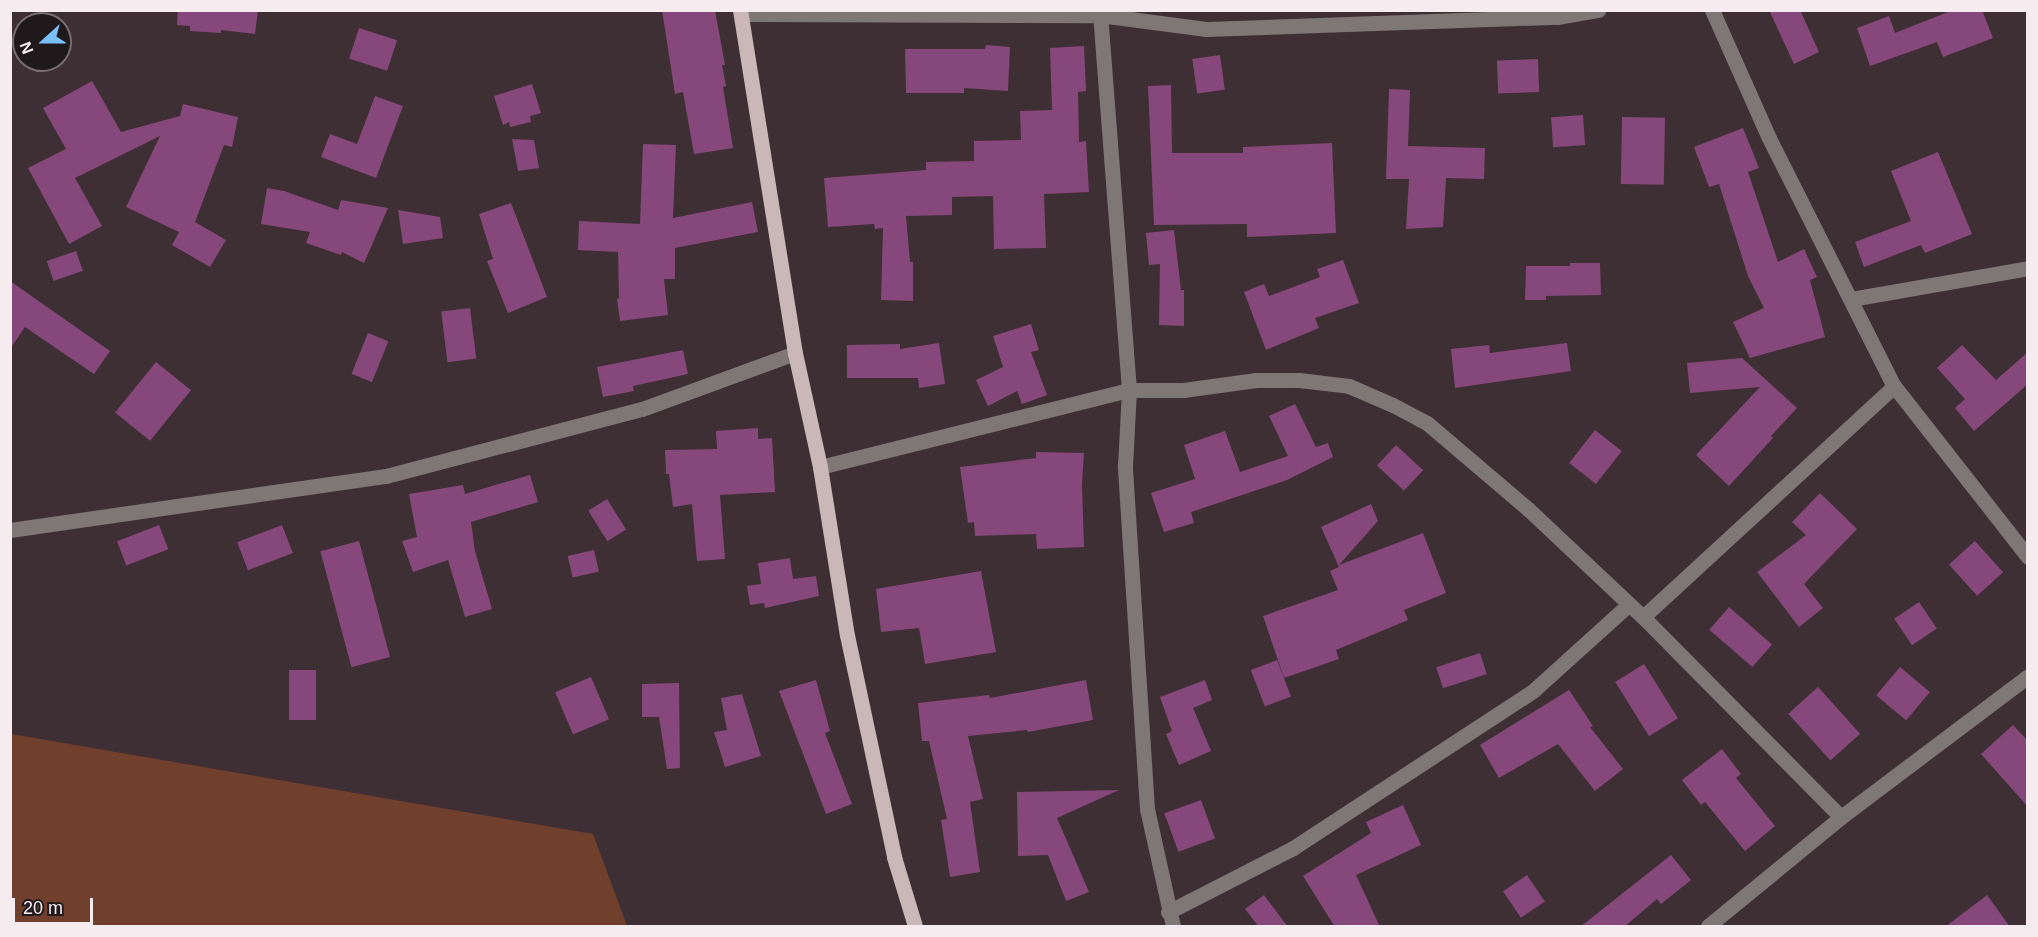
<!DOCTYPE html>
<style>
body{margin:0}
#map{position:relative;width:2038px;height:937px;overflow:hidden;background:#3e2f34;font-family:Helvetica,sans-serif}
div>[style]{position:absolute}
.green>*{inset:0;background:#71402d}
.building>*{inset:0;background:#86477a;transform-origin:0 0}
.minor>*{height:15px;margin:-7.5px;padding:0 7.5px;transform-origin:7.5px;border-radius:7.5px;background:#7f7676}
.major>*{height:15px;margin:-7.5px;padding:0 7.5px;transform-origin:7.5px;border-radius:7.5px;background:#c9b8b7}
span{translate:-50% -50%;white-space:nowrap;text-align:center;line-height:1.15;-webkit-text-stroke:4.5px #20191c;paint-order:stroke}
.frame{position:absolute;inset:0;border:12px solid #f6ecef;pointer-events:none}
.north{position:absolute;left:12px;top:12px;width:60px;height:60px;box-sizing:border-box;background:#20191c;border:2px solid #766d70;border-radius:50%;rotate:249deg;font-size:16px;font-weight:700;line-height:24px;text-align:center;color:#f6ecef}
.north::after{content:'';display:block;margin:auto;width:21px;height:27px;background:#79bff8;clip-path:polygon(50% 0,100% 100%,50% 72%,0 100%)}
.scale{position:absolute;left:12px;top:898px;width:81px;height:27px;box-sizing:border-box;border:3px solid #f6ecef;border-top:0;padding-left:8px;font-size:18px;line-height:21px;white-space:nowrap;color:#f6ecef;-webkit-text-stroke:4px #20191c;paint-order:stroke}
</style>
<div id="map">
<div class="green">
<div style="clip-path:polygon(11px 734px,593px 834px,627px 926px,11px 926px)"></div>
</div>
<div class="building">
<div style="clip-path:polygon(178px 10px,258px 10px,255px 34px,221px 30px,221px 33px,190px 31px,190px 26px,177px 25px)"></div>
<div style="clip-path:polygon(662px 10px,715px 10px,725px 65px,722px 65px,726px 86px,723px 87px,733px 148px,694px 154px,683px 92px,675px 94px)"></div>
<div style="clip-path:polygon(1769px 10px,1800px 10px,1819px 52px,1794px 64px)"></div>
<div style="clip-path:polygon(1953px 10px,1982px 10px,1993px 38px,1943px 57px,1937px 42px,1870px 66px,1857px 28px,1889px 16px,1895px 33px)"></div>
<div style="left:359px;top:28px;width:40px;height:32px;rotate:18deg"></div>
<div style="clip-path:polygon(986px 45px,1010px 47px,1008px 91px,964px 88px,964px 93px,906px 93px,905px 49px,985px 49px)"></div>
<div style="clip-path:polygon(1084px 46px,1086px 91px,1078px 92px,1079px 142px,1086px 141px,1089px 192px,1044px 194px,1046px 248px,994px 249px,993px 196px,952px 197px,952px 215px,906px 216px,910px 262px,913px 262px,913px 301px,881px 300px,883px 228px,875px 229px,874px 224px,828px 227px,824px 178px,926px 170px,926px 162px,974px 161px,974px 141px,1021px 140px,1020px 111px,1052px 110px,1050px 48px)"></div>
<div style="left:1220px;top:55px;width:35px;height:28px;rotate:82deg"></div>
<div style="left:1538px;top:59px;width:33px;height:41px;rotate:88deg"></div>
<div style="clip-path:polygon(92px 81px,121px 132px,180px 116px,183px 104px,238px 117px,232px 147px,224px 145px,195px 222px,226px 240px,210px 267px,172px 245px,179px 232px,126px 207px,160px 136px,75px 178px,102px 226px,69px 244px,28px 168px,66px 149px,43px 108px)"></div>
<div style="clip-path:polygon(532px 84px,541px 113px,530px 116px,531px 122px,510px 127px,509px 122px,503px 125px,494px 96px)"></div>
<div style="clip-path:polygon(1171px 85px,1172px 153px,1243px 153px,1243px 147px,1332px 143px,1336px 233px,1247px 237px,1247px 224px,1154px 225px,1148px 86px)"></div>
<div style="clip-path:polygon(1389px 89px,1410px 90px,1408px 146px,1485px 148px,1484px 179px,1446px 178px,1443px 227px,1406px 229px,1409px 179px,1386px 179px)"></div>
<div style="clip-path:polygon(375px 96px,403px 106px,376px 178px,321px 157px,330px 134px,357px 144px)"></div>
<div style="left:1583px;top:115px;width:30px;height:32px;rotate:86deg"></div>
<div style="left:1622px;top:117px;width:43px;height:67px;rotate:1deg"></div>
<div style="clip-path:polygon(1743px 128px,1759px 168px,1748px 172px,1778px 262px,1804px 249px,1817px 277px,1810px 280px,1825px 337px,1750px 358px,1733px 322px,1764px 308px,1748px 276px,1719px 184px,1709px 187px,1694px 147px)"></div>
<div style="clip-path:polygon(512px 139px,534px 140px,539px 168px,518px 171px)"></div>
<div style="clip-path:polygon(643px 144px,676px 145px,673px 218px,752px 202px,758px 232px,675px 248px,675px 279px,664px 279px,668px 315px,620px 321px,617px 299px,619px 298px,618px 252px,578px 250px,579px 221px,640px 224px)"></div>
<div style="clip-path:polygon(1938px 152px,1972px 234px,1925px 253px,1921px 245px,1864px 267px,1855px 242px,1911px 221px,1891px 171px)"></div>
<div style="clip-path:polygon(267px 188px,284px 191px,338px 210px,341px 200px,388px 208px,364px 263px,342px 252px,341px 255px,306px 243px,310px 232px,261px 224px)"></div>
<div style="clip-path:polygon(511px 203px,547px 297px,508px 313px,487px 261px,493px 259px,479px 214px)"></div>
<div style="clip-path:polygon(398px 210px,440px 217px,443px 238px,403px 244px)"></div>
<div style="clip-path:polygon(1174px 230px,1181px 290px,1184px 290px,1184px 326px,1159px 325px,1160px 264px,1149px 265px,1146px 233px)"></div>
<div style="left:76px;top:251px;width:21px;height:31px;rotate:71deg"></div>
<div style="clip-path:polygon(1343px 260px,1359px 303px,1315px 318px,1319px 328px,1266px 350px,1244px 292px,1264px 284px,1269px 296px,1320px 277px,1317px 269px)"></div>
<div style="clip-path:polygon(1570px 263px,1600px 263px,1601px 295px,1546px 296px,1546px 300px,1525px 300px,1526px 266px,1570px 266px)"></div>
<div style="clip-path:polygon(10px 281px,110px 351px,94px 374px,25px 327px,10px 349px)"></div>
<div style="left:470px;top:308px;width:51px;height:29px;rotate:83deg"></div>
<div style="clip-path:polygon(1031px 324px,1039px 350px,1031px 352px,1047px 395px,1022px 404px,1017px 391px,988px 406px,976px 380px,1003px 367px,993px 336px)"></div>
<div style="left:368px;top:333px;width:22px;height:44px;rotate:22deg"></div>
<div style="clip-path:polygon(939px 343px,945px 384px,919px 388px,918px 378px,847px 378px,847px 345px,900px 344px,900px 349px)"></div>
<div style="clip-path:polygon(1567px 343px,1571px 371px,1455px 388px,1451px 349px,1489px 345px,1490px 353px)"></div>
<div style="clip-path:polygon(1962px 345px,1996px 380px,2028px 352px,2028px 384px,1974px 431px,1955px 408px,1965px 399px,1937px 368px)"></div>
<div style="clip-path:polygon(683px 350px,688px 374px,633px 386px,634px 391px,603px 397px,597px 367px)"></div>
<div style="clip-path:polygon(1742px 358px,1797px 408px,1771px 436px,1773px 438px,1729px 486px,1696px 455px,1760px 387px,1690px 393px,1687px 363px)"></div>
<div style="left:156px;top:362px;width:45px;height:65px;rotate:39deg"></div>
<div style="clip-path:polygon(1295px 404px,1316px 447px,1328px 443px,1333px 457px,1287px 480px,1191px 512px,1194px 523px,1164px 532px,1151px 493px,1195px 479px,1184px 445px,1225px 431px,1240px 472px,1288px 456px,1269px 416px)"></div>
<div style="clip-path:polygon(758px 428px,758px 439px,772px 438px,775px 492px,720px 495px,725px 559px,697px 561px,692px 504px,673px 507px,669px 474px,666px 474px,665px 450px,717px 449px,716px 431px)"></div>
<div style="left:1595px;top:430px;width:34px;height:42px;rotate:38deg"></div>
<div style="left:1396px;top:445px;width:37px;height:28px;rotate:43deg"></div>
<div style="clip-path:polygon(1036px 452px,1084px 453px,1082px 485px,1084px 547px,1037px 549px,1036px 534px,975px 536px,974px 522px,968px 523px,960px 467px,1036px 458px)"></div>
<div style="clip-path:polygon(530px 475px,538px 502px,471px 522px,475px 551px,492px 609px,465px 617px,448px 560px,413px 572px,402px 541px,417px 537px,409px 494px,463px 485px,465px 494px)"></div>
<div style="clip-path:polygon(1820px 493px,1857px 529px,1804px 584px,1823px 608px,1799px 627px,1757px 572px,1806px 535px,1792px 522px)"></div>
<div style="left:607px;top:499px;width:36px;height:22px;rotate:58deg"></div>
<div style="clip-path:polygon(1371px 504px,1378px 521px,1339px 565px,1423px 533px,1446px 593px,1404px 610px,1408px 620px,1336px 650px,1339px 659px,1284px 678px,1263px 616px,1338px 590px,1330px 571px,1339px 567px,1321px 527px)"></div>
<div style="left:159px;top:525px;width:26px;height:45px;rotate:69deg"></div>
<div style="left:282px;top:525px;width:30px;height:48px;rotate:69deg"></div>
<div style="left:359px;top:541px;width:120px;height:40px;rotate:75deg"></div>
<div style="left:1975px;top:541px;width:42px;height:35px;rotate:48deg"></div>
<div style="left:594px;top:550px;width:22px;height:27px;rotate:77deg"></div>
<div style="clip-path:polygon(790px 558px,793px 579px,816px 576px,819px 596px,765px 608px,764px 603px,750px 605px,747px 586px,761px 584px,758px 563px)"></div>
<div style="clip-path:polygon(981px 571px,996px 652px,925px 664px,919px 628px,881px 632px,876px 589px)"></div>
<div style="left:1919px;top:602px;width:32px;height:30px;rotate:56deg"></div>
<div style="left:1729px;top:607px;width:57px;height:30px;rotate:41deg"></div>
<div style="left:1480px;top:653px;width:22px;height:46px;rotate:72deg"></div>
<div style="left:1277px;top:660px;width:39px;height:28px;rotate:69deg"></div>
<div style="left:1644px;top:664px;width:64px;height:34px;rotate:58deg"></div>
<div style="left:1900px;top:667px;width:39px;height:37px;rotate:40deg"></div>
<div style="left:289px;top:670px;width:27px;height:50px"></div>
<div style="left:591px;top:677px;width:46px;height:39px;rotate:67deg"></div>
<div style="clip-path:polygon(816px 680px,830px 731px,825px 733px,852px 804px,826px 814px,779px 691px)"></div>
<div style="clip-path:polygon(1086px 680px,1093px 720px,1028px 732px,1027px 730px,968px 736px,983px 799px,970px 802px,980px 872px,950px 877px,941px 820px,947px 819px,929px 741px,922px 741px,918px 703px,989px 695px,990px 698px)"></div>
<div style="clip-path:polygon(1205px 680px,1212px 700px,1193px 708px,1211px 751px,1179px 765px,1166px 734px,1172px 731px,1160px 697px)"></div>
<div style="clip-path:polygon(679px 683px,680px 768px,667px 769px,659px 717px,642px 717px,642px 684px)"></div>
<div style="left:1818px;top:687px;width:63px;height:40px;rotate:48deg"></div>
<div style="clip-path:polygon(1569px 690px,1593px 726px,1590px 727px,1623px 769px,1595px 791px,1558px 744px,1499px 778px,1480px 745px)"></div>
<div style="clip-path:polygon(742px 694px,761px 756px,725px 767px,714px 732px,727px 730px,721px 698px)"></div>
<div style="clip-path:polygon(2013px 725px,2028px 741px,2028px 807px,1981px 754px)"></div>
<div style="clip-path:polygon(1722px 749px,1741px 774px,1736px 778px,1775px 826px,1745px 851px,1705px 802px,1701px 805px,1682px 780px)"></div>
<div style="clip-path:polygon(1119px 790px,1057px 818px,1089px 892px,1066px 901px,1048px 855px,1018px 856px,1017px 792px)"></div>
<div style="left:1201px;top:800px;width:41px;height:39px;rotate:70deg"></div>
<div style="clip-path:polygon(1403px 805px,1421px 845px,1356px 875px,1380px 927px,1335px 927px,1303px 876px,1371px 833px,1366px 822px)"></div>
<div style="clip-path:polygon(1671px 855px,1691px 880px,1661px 904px,1657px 899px,1624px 927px,1580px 927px)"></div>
<div style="left:1527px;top:875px;width:32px;height:29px;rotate:56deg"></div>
<div style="clip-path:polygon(1264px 895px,1288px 927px,1259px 927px,1245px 909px)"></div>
<div style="clip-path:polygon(1987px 895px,2010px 927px,1945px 927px)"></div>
</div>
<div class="minor">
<div style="left:1712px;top:10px;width:140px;rotate:66deg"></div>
<div style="left:1769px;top:138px;width:278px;rotate:63.3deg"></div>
<div style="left:1894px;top:386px;width:217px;rotate:51.9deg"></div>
<div style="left:741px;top:14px;width:359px;rotate:0.2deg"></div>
<div style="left:1100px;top:15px;width:107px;rotate:7.5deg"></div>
<div style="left:1206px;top:29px;width:351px;rotate:-2deg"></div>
<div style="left:1557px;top:17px;width:42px;rotate:-9.7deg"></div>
<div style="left:1851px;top:299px;width:180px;rotate:-9.9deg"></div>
<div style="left:820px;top:467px;width:318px;rotate:-14deg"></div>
<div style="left:1129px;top:390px;width:381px;rotate:-94.4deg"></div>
<div style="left:10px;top:530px;width:380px;rotate:-8.2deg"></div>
<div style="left:386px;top:476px;width:265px;rotate:-14.7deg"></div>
<div style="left:642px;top:409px;width:163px;rotate:-20.1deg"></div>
<div style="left:1643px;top:617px;width:281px;rotate:45.3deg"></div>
<div style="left:1168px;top:912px;width:140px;rotate:-27.1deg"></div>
<div style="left:1293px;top:848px;width:288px;rotate:-33.2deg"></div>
<div style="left:1534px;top:690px;width:127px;rotate:-42.1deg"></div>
<div style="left:1173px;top:926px;width:120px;rotate:-102.5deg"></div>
<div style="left:1147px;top:809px;width:344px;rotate:-93.7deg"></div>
<div style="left:1125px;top:466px;width:76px;rotate:-87deg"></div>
<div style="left:1129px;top:390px;width:54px"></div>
<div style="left:1183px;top:390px;width:74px;rotate:-7.8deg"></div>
<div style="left:1256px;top:380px;width:43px"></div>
<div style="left:1299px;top:380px;width:50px;rotate:6.8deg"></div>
<div style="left:1349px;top:386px;width:48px;rotate:23.4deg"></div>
<div style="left:1393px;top:405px;width:38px;rotate:28deg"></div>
<div style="left:1427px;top:423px;width:133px;rotate:40.4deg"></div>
<div style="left:1528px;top:509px;width:158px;rotate:43.2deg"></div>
<div style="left:1643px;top:617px;width:341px;rotate:-42.6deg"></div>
<div style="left:1708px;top:926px;width:172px;rotate:-39.3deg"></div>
<div style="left:1841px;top:817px;width:234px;rotate:-37deg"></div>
</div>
<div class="major">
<div style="left:740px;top:10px;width:347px;rotate:80.9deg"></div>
<div style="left:795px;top:353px;width:117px;rotate:77.6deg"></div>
<div style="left:820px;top:467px;width:170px;rotate:80.9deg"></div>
<div style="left:847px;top:635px;width:227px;rotate:78deg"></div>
<div style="left:894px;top:857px;width:72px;rotate:73.1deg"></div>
</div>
<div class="frame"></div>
<div class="north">N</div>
<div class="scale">20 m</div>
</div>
